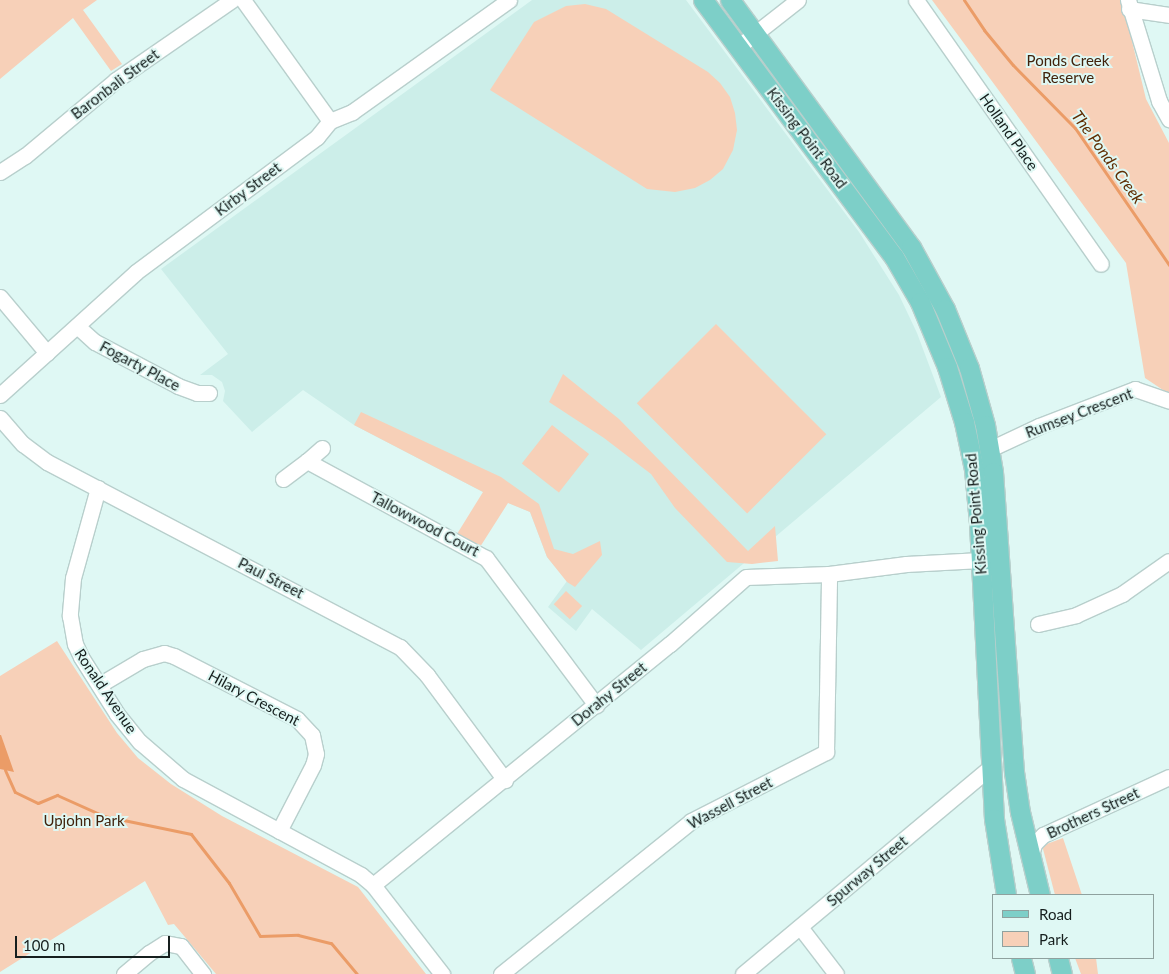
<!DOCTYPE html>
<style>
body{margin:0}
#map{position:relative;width:1169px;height:974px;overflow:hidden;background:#dff8f4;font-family:Lato,sans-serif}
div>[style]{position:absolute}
.built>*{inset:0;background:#cceee9}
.green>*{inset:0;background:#f7d0b8;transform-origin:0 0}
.water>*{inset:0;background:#eb9c67}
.stream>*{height:3px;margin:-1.5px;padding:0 1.5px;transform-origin:1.5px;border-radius:1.5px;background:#eb9c67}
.roads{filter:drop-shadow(1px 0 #b8cfcc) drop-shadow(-1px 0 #b8cfcc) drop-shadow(0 1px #b8cfcc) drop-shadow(0 -1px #b8cfcc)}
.minor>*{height:15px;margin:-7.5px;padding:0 7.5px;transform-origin:7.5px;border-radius:7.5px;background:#fff}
.major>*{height:19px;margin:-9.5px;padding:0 9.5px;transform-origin:9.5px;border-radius:9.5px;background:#7dcfc8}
span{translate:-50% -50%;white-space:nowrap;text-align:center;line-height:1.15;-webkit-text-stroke:4px #dff8f4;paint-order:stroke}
.park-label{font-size:15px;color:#41220b}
.street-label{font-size:15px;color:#161f1e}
.water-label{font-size:16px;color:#5f2d02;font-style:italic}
.legend{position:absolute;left:992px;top:894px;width:162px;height:65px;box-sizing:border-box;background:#dff8f4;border:1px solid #8fa19e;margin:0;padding:6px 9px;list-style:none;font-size:15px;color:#161f1e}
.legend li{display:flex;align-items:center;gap:10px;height:25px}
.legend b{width:25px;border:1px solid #8fa19e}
.scale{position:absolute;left:15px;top:936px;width:155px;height:22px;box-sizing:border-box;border:2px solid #161f1e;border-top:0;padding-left:6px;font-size:15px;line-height:18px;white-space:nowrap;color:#161f1e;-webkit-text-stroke:4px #dff8f4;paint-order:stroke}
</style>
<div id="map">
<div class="built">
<div style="clip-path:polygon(532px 0,686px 0,859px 232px,899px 295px,917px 333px,941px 397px,641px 650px,592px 609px,576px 631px,548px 607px,567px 581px,547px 557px,530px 512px,483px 492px,354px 425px,303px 390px,252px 432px,223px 401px,225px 391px,222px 382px,212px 375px,200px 375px,228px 354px,161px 269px)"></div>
</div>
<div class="green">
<div style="clip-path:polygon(0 0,97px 0,83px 10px,122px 64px,111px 71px,73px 18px,0 79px)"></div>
<div style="clip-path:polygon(932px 0,1122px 0,1146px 99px,1169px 143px,1169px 394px,1145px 378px,1126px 263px)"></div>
<div style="clip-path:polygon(585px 4px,606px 9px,708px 72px,720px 83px,730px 97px,735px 113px,737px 130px,733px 150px,723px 169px,710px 180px,695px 188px,675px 192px,647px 189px,490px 90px,534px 22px,566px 6px)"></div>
<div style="left:716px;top:324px;width:156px;height:112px;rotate:45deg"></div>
<div style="clip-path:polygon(563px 374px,619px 419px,748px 551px,775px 526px,778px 561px,752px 564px,727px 562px,675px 508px,651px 474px,604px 438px,549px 402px)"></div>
<div style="clip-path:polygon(361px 412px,501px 477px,539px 504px,554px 549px,573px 554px,600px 541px,602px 555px,575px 587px,567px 582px,547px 557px,530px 512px,508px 503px,480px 547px,457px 534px,483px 492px,354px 425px)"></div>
<div style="left:552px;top:425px;width:47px;height:49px;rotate:38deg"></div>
<div style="left:566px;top:591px;width:22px;height:18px;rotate:43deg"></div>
<div style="clip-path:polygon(57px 641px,117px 733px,138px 758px,171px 784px,222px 816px,358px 887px,426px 974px,216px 974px,174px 924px,168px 925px,145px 881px,0 972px,0 676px)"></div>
<div style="clip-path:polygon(1063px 838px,1082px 895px,1055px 895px,1043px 849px,1044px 845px)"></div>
<div style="clip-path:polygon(1075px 958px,1096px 958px,1098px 974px,1081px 974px)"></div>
</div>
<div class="water">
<div style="clip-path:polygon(0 735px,1px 735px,14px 772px,0 769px)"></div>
</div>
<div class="stream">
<div style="left:964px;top:0;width:36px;rotate:56deg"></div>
<div style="left:984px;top:30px;width:45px;rotate:50.4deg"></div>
<div style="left:1013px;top:65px;width:88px;rotate:45.5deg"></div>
<div style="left:1075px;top:128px;width:166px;rotate:55.5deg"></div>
<div style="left:5px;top:770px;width:24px;rotate:66deg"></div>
<div style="left:15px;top:792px;width:25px;rotate:26deg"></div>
<div style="left:38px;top:803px;width:21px;rotate:-23deg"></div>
<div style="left:57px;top:795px;width:51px;rotate:24.1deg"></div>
<div style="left:104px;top:816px;width:89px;rotate:11.7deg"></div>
<div style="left:191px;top:834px;width:62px;rotate:52.2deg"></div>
<div style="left:229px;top:883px;width:61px;rotate:59.7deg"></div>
<div style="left:260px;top:936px;width:38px;rotate:-2deg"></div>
<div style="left:298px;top:935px;width:34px;rotate:14deg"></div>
<div style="left:331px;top:943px;width:40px;rotate:50deg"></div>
</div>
<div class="roads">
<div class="minor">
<div style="left:243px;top:0;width:149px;rotate:54.3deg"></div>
<div style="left:916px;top:0;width:322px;rotate:55deg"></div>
<div style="left:1128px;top:0;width:106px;rotate:72.9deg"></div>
<div style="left:1159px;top:101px;width:21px;rotate:61deg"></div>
<div style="left:1129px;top:9px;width:40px;rotate:8.5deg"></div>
<div style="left:738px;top:47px;width:76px;rotate:-38.1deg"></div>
<div style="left:0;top:172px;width:30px;rotate:-33deg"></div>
<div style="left:25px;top:156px;width:119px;rotate:-39.9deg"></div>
<div style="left:116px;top:80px;width:141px;rotate:-34.6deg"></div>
<div style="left:0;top:297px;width:73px;rotate:50deg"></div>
<div style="left:77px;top:326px;width:24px;rotate:42deg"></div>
<div style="left:95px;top:342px;width:94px;rotate:27.9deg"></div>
<div style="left:178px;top:386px;width:20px;rotate:20deg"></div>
<div style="left:197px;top:393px;width:12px"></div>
<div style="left:0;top:395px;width:183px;rotate:-42.1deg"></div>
<div style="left:136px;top:272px;width:226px;rotate:-36.7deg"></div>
<div style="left:317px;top:137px;width:21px;rotate:-51deg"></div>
<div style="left:330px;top:121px;width:24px;rotate:-22deg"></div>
<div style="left:352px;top:112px;width:193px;rotate:-35.5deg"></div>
<div style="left:0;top:418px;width:35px;rotate:49deg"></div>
<div style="left:23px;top:444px;width:30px;rotate:37deg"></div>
<div style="left:47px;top:462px;width:399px;rotate:27.7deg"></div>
<div style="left:400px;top:647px;width:39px;rotate:46deg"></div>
<div style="left:427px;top:675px;width:131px;rotate:53.4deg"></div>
<div style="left:322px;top:448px;width:20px;rotate:139deg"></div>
<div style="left:307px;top:461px;width:204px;rotate:28.5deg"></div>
<div style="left:486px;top:558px;width:184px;rotate:53.2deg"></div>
<div style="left:990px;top:449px;width:54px;rotate:-25.1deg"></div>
<div style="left:1039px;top:426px;width:103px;rotate:-21.1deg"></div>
<div style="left:1135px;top:389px;width:36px;rotate:19deg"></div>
<div style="left:283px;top:479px;width:30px;rotate:-37deg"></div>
<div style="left:98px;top:488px;width:93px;rotate:105.5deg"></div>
<div style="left:73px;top:578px;width:38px;rotate:95deg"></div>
<div style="left:70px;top:616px;width:28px;rotate:80deg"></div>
<div style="left:75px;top:644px;width:14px;rotate:65deg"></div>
<div style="left:81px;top:657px;width:67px;rotate:57.7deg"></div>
<div style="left:117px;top:714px;width:36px;rotate:51deg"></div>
<div style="left:140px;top:742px;width:57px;rotate:40.7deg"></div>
<div style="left:183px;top:779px;width:202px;rotate:28.3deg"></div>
<div style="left:361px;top:875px;width:16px;rotate:40deg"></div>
<div style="left:373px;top:885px;width:113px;rotate:52.2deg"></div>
<div style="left:1038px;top:624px;width:39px;rotate:-13deg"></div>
<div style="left:1076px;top:615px;width:51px;rotate:-24.5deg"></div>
<div style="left:1122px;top:594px;width:57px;rotate:-35.1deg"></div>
<div style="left:99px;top:685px;width:51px;rotate:-30.6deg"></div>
<div style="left:143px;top:659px;width:22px;rotate:-16deg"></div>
<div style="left:164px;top:653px;width:10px;rotate:17deg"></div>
<div style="left:174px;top:656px;width:138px;rotate:27.1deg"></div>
<div style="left:297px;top:719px;width:22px;rotate:47deg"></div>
<div style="left:312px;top:735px;width:19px;rotate:78deg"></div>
<div style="left:316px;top:754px;width:11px;rotate:105deg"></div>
<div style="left:313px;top:765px;width:74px;rotate:117.3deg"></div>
<div style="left:1030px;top:859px;width:16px;rotate:-75deg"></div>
<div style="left:1034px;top:844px;width:13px;rotate:-45deg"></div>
<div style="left:1043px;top:835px;width:139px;rotate:-24.7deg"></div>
<div style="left:373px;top:885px;width:382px;rotate:-39.1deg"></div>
<div style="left:670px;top:644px;width:101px;rotate:-41.4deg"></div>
<div style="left:746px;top:577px;width:83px;rotate:-2.1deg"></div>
<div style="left:829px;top:574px;width:78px;rotate:-7.4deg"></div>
<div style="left:906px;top:564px;width:75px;rotate:-3.1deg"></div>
<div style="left:800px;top:927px;width:59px;rotate:52.5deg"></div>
<div style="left:124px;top:974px;width:33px;rotate:-40deg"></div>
<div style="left:149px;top:953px;width:19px;rotate:-32deg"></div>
<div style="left:165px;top:943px;width:16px;rotate:11deg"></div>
<div style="left:181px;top:946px;width:36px;rotate:52deg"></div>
<div style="left:501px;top:974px;width:244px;rotate:-38.8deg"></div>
<div style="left:691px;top:821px;width:152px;rotate:-27.1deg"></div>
<div style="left:826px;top:752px;width:178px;rotate:-89deg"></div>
<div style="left:743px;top:974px;width:323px;rotate:-39.9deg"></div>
</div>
<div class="major">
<div style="left:703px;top:0;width:320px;rotate:53.4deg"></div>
<div style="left:894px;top:257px;width:52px;rotate:60deg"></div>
<div style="left:920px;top:302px;width:70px;rotate:67.4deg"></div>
<div style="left:947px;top:367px;width:58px;rotate:72.8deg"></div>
<div style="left:964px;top:422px;width:48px;rotate:78deg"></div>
<div style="left:974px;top:469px;width:54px;rotate:84.7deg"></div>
<div style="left:979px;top:523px;width:296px;rotate:87.1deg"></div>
<div style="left:994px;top:819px;width:77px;rotate:81deg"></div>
<div style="left:730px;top:0;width:306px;rotate:53.8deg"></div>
<div style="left:911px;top:247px;width:71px;rotate:61.3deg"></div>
<div style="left:945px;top:309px;width:64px;rotate:67.9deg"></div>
<div style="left:969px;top:368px;width:59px;rotate:74.3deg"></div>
<div style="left:985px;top:425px;width:48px;rotate:80.3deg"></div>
<div style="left:993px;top:472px;width:301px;rotate:86deg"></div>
<div style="left:1014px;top:772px;width:40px;rotate:81.5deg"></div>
<div style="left:1020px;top:812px;width:85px;rotate:76.5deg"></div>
<div style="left:1021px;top:958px;width:16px;rotate:76deg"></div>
<div style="left:1058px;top:958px;width:16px;rotate:76deg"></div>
</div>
</div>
<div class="park-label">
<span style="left:1068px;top:69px">Ponds Creek<br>Reserve</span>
<span style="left:84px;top:821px">Upjohn Park</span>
</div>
<div class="street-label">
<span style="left:115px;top:84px;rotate:-37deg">Baronbali Street</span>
<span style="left:1009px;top:132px;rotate:55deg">Holland Place</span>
<span style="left:807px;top:138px;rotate:53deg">Kissing Point Road</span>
<span style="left:248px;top:189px;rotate:-37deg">Kirby Street</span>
<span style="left:140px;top:366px;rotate:28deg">Fogarty Place</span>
<span style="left:1079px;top:413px;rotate:-21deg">Rumsey Crescent</span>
<span style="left:976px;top:514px;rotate:-95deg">Kissing Point Road</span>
<span style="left:425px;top:524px;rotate:28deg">Tallowwood Court</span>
<span style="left:271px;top:578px;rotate:27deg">Paul Street</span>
<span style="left:106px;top:691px;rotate:56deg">Ronald Avenue</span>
<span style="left:609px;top:694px;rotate:-39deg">Dorahy Street</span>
<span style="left:254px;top:698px;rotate:28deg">Hilary Crescent</span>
<span style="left:730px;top:803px;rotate:-28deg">Wassell Street</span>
<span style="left:1093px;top:813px;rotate:-25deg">Brothers Street</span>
<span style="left:867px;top:871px;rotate:-40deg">Spurway Street</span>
</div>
<div class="water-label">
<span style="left:1108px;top:157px;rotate:54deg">The Ponds Creek</span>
</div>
<ul class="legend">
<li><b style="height:6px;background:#7dcfc8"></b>Road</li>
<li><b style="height:14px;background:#f7d0b8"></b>Park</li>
</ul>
<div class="scale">100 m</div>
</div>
